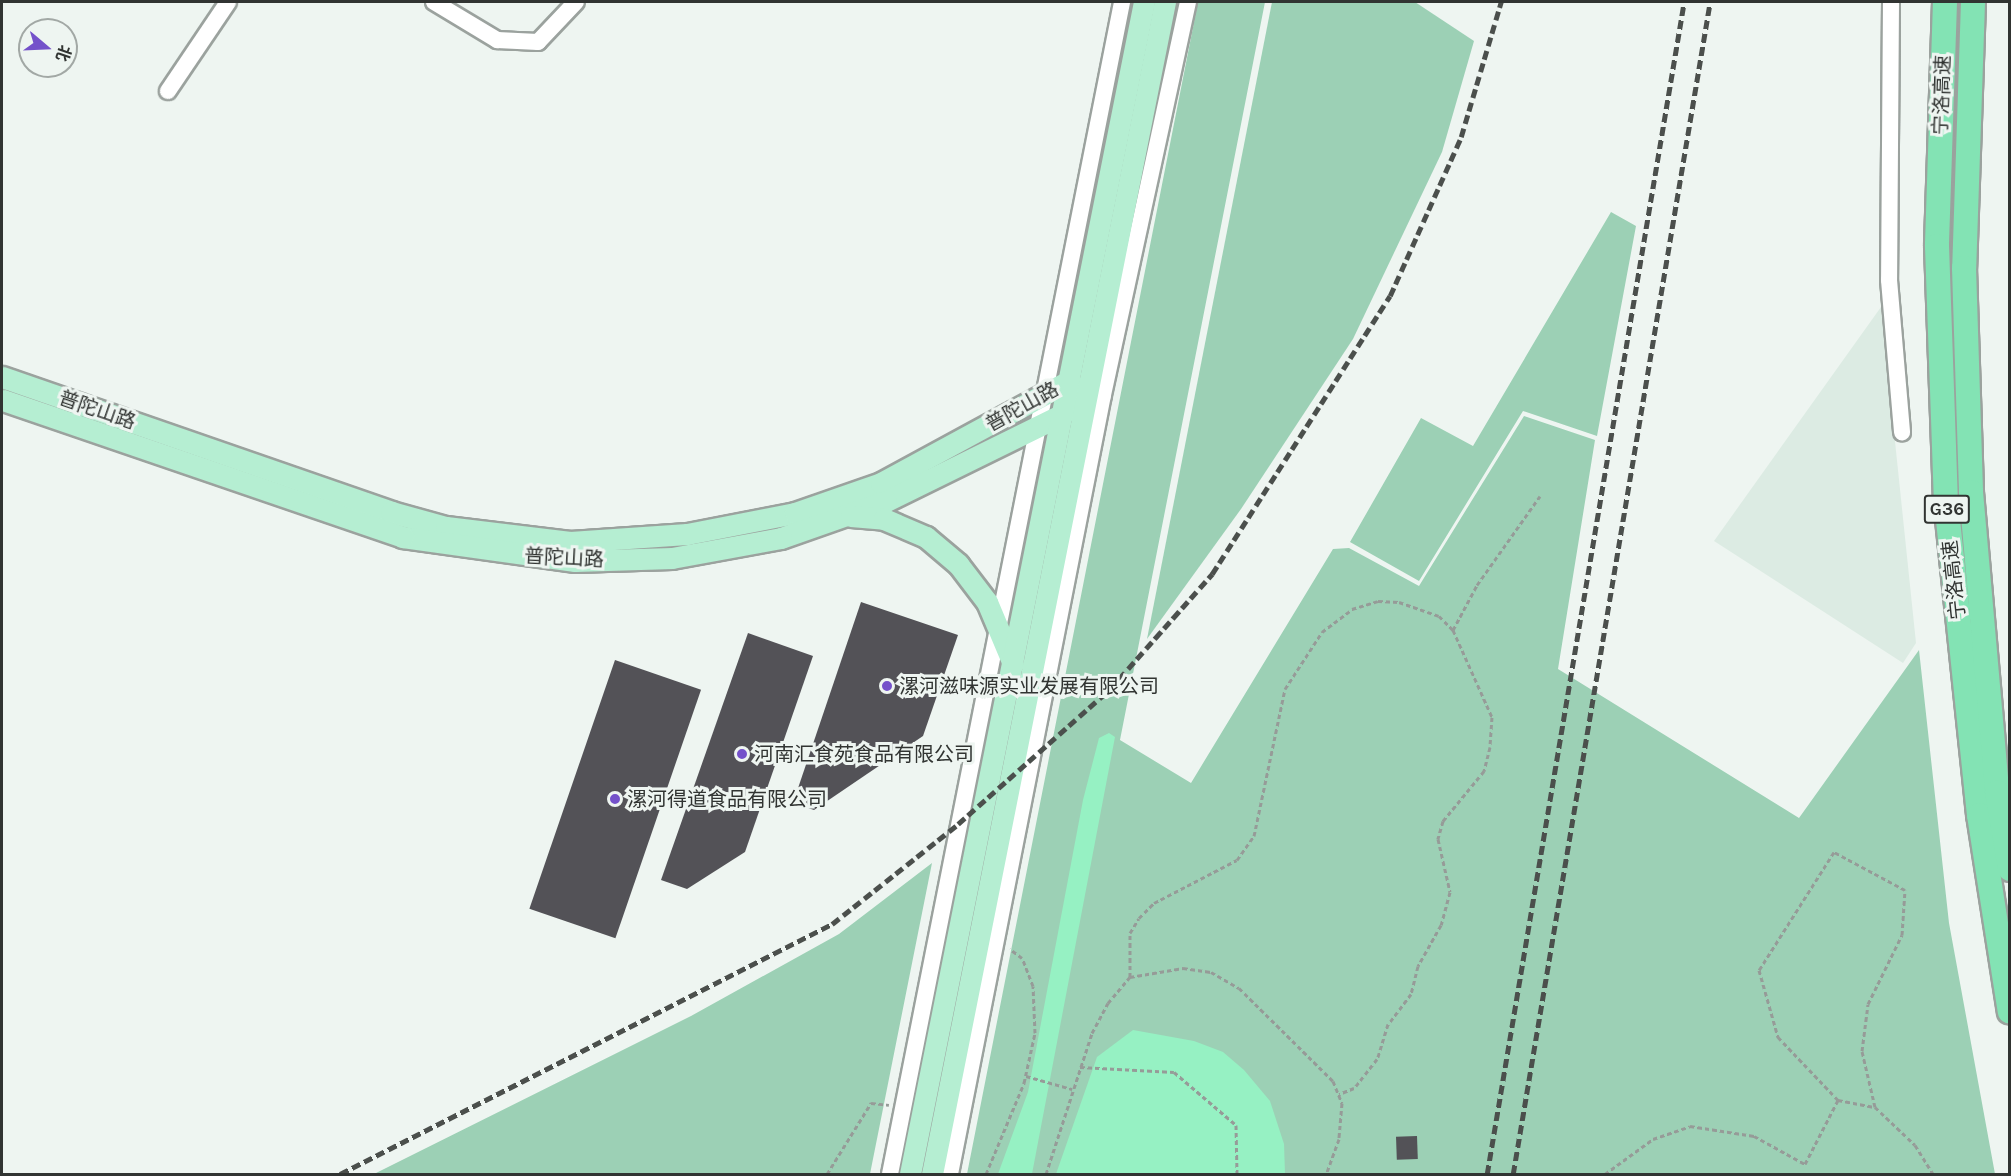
<!DOCTYPE html>
<meta charset="utf-8">
<style>
body{margin:0}
#map{position:relative;width:2011px;height:1176px;overflow:hidden;background:#eef5f1;font-family:Karla,"Noto Sans SC",sans-serif}
div>[style]{position:absolute}
.built>*{inset:0;background:#dcebe3}
.green>*{inset:0;background:#9cd0b5}
.water>*{inset:0;background:#96f1c3}
.building>*{inset:0;background:#535257;transform-origin:0 0}
.path>*{height:3px;margin-top:-1.5px;transform-origin:0;background:repeating-linear-gradient(90deg,#969b98 0 4.5px,transparent 0 7.5px)}
.roads{filter:drop-shadow(2px 0 #9ba29e) drop-shadow(-2px 0 #9ba29e) drop-shadow(0 2px #9ba29e) drop-shadow(0 -2px #9ba29e)}
.minor>*{height:16px;margin:-8px;padding:0 8px;transform-origin:8px;border-radius:8px;background:#fff}
.major>*{height:21px;margin:-10.5px;padding:0 10.5px;transform-origin:10.5px;border-radius:10.5px;background:#b5eed2}
.highway>*{height:24px;margin:-12px;padding:0 12px;transform-origin:12px;border-radius:12px;background:#83e3b4}
.rail>*{height:4.5px;margin-top:-2.25px;transform-origin:0;background:repeating-linear-gradient(90deg,#4b4f4c 0 9px,transparent 0 13.5px)}
.dots>*{width:16px;height:16px;translate:-50% -50%;box-sizing:border-box;border:3px solid #eef5f1;border-radius:50%}
span{translate:-50% -50%;white-space:nowrap;text-align:center;line-height:1.15;-webkit-text-stroke:6px #eef5f1;paint-order:stroke}
.shield-label span{padding:2px 4px;background:#eef5f1;border:2px solid;border-radius:4px;-webkit-text-stroke-width:0}
.shield-label{font-size:18px;color:#313432;font-weight:700}
.street-label{font-size:20px;color:#313432}
.poi-label{font-size:20px;color:#313432}
.left{translate:0 -50%;text-align:left}
.frame{position:absolute;inset:0;border:3px solid #313432;pointer-events:none}
.north{position:absolute;left:18px;top:18px;width:60px;height:60px;box-sizing:border-box;background:#eef5f1;border:2px solid #a2a8a5;border-radius:50%;rotate:109deg;font-size:16px;font-weight:700;line-height:24px;text-align:center;color:#313432}
.north::after{content:'';display:block;margin:auto;width:21px;height:27px;background:#7451ca;clip-path:polygon(50% 0,100% 100%,50% 72%,0 100%)}
</style>
<div id="map">
<div class="built">
<div style="clip-path:polygon(1881px 307px,1916px 643px,1903px 663px,1714px 541px)"></div>
</div>
<div class="green">
<div style="clip-path:polygon(1198px 2px,1265px 2px,1120px 740px,1191px 783px,1333px 549px,1349px 548px,1419px 586px,1524px 416px,1595px 440px,1558px 669px,1799px 818px,1919px 650px,1949px 923px,1995px 1174px,967px 1174px)"></div>
<div style="clip-path:polygon(1272px 2px,1415px 2px,1474px 41px,1442px 152px,1353px 339px,1241px 509px,1147px 639px)"></div>
<div style="clip-path:polygon(1611px 212px,1636px 226px,1597px 436px,1523px 411px,1419px 581px,1350px 542px,1421px 418px,1473px 446px)"></div>
<div style="clip-path:polygon(932px 863px,870px 1174px,374px 1174px,691px 1016px,839px 934px)"></div>
</div>
<div class="water">
<div style="clip-path:polygon(1109px 733px,1115px 737px,1032px 1174px,998px 1174px,1028px 1092px,1083px 800px,1099px 738px)"></div>
<div style="clip-path:polygon(1133px 1030px,1194px 1041px,1223px 1052px,1244px 1070px,1270px 1101px,1284px 1144px,1285px 1174px,1056px 1174px,1097px 1057px)"></div>
</div>
<div class="building">
<div style="clip-path:polygon(861px 602px,958px 635px,923px 736px,814px 810px,793px 803px)"></div>
<div style="clip-path:polygon(748px 633px,813px 656px,745px 852px,687px 889px,661px 880px)"></div>
<div style="left:615px;top:660px;width:91px;height:263px;rotate:19deg"></div>
<div style="left:1417px;top:1136px;width:23px;height:21px;rotate:88deg"></div>
</div>
<div class="path">
<div style="left:1453px;top:630px;width:51px;rotate:-61.9deg"></div>
<div style="left:1477px;top:585px;width:109px;rotate:-54.7deg"></div>
<div style="left:1130px;top:977px;width:44px;rotate:-90deg"></div>
<div style="left:1130px;top:933px;width:17px;rotate:-59deg"></div>
<div style="left:1139px;top:918px;width:21px;rotate:-45deg"></div>
<div style="left:1154px;top:903px;width:93px;rotate:-27.4deg"></div>
<div style="left:1237px;top:860px;width:29px;rotate:-55deg"></div>
<div style="left:1254px;top:836px;width:150px;rotate:-78.1deg"></div>
<div style="left:1285px;top:689px;width:68px;rotate:-57deg"></div>
<div style="left:1322px;top:632px;width:38px;rotate:-37deg"></div>
<div style="left:1352px;top:609px;width:27px;rotate:-17deg"></div>
<div style="left:1378px;top:601px;width:21px;rotate:3deg"></div>
<div style="left:1399px;top:602px;width:42px;rotate:19.3deg"></div>
<div style="left:1439px;top:616px;width:20px;rotate:45deg"></div>
<div style="left:1453px;top:630px;width:95px;rotate:65.9deg"></div>
<div style="left:1492px;top:717px;width:30px;rotate:94deg"></div>
<div style="left:1490px;top:747px;width:25px;rotate:104deg"></div>
<div style="left:1484px;top:771px;width:65px;rotate:129.4deg"></div>
<div style="left:1443px;top:821px;width:19px;rotate:106deg"></div>
<div style="left:1438px;top:839px;width:54px;rotate:77.2deg"></div>
<div style="left:1450px;top:892px;width:34px;rotate:105deg"></div>
<div style="left:1441px;top:925px;width:47px;rotate:119.3deg"></div>
<div style="left:1418px;top:966px;width:29px;rotate:104deg"></div>
<div style="left:1411px;top:994px;width:38px;rotate:127deg"></div>
<div style="left:1388px;top:1024px;width:37px;rotate:107deg"></div>
<div style="left:1377px;top:1059px;width:37px;rotate:128deg"></div>
<div style="left:1354px;top:1088px;width:16px;rotate:158deg"></div>
<div style="left:1080px;top:1067px;width:94px;rotate:3deg"></div>
<div style="left:1174px;top:1072px;width:82px;rotate:40.5deg"></div>
<div style="left:1236px;top:1125px;width:49px;rotate:88.8deg"></div>
<div style="left:1026px;top:1076px;width:48px;rotate:15.8deg"></div>
<div style="left:1875px;top:1107px;width:57px;rotate:-103.1deg"></div>
<div style="left:1862px;top:1051px;width:47px;rotate:-82.7deg"></div>
<div style="left:1868px;top:1004px;width:77px;rotate:-63.8deg"></div>
<div style="left:1902px;top:935px;width:45px;rotate:-86.2deg"></div>
<div style="left:1905px;top:890px;width:81px;rotate:-151.8deg"></div>
<div style="left:1834px;top:852px;width:140px;rotate:122.4deg"></div>
<div style="left:1759px;top:970px;width:70px;rotate:74.2deg"></div>
<div style="left:1778px;top:1037px;width:87px;rotate:46.4deg"></div>
<div style="left:1838px;top:1100px;width:38px;rotate:11deg"></div>
<div style="left:1875px;top:1107px;width:55px;rotate:43.5deg"></div>
<div style="left:1915px;top:1145px;width:34px;rotate:58deg"></div>
<div style="left:827px;top:1174px;width:84px;rotate:-58.2deg"></div>
<div style="left:871px;top:1103px;width:18px;rotate:6deg"></div>
<div style="left:986px;top:1174px;width:99px;rotate:-67.3deg"></div>
<div style="left:1024px;top:1083px;width:51px;rotate:-77.6deg"></div>
<div style="left:1035px;top:1033px;width:47px;rotate:-92.4deg"></div>
<div style="left:1033px;top:986px;width:30px;rotate:-111deg"></div>
<div style="left:1022px;top:958px;width:15px;rotate:-143deg"></div>
<div style="left:1046px;top:1174px;width:148px;rotate:-71.9deg"></div>
<div style="left:1092px;top:1033px;width:34px;rotate:-62deg"></div>
<div style="left:1108px;top:1003px;width:34px;rotate:-50deg"></div>
<div style="left:1130px;top:977px;width:54px;rotate:-9.6deg"></div>
<div style="left:1183px;top:968px;width:28px;rotate:8deg"></div>
<div style="left:1211px;top:972px;width:32px;rotate:30deg"></div>
<div style="left:1239px;top:988px;width:132px;rotate:44.7deg"></div>
<div style="left:1333px;top:1081px;width:24px;rotate:68deg"></div>
<div style="left:1342px;top:1103px;width:36px;rotate:95deg"></div>
<div style="left:1339px;top:1139px;width:37px;rotate:110deg"></div>
<div style="left:1605px;top:1174px;width:59px;rotate:-36.1deg"></div>
<div style="left:1653px;top:1139px;width:39px;rotate:-19deg"></div>
<div style="left:1690px;top:1126px;width:65px;rotate:8.9deg"></div>
<div style="left:1754px;top:1136px;width:58px;rotate:28.8deg"></div>
<div style="left:1805px;top:1164px;width:72px;rotate:-62.7deg"></div>
</div>
<div class="roads">
<div class="minor">
<div style="left:434px;top:2px;width:74px;rotate:31.1deg"></div>
<div style="left:497px;top:40px;width:41px;rotate:2.8deg"></div>
<div style="left:538px;top:42px;width:55px;rotate:-46.5deg"></div>
<div style="left:1891px;top:2px;width:278px;rotate:90.4deg"></div>
<div style="left:1889px;top:280px;width:153px;rotate:85.1deg"></div>
<div style="left:168px;top:91px;width:107px;rotate:-56deg"></div>
<div style="left:890px;top:1174px;width:1195px;rotate:-78.8deg"></div>
<div style="left:950px;top:1174px;width:794px;rotate:-78.89deg"></div>
<div style="left:1103px;top:395px;width:402px;rotate:-77.8deg"></div>
</div>
<div class="major">
<div style="left:2px;top:377px;width:412px;rotate:19.1deg"></div>
<div style="left:391px;top:512px;width:57px;rotate:15.3deg"></div>
<div style="left:446px;top:527px;width:125px;rotate:6.9deg"></div>
<div style="left:570px;top:542px;width:117px;rotate:-3.9deg"></div>
<div style="left:687px;top:534px;width:110px;rotate:-11deg"></div>
<div style="left:795px;top:513px;width:91px;rotate:-19.2deg"></div>
<div style="left:881px;top:483px;width:212px;rotate:-28.5deg"></div>
<div style="left:1067px;top:382px;width:21px;rotate:31deg"></div>
<div style="left:1085px;top:393px;width:33px;rotate:137deg"></div>
<div style="left:1061px;top:415px;width:195px;rotate:153.8deg"></div>
<div style="left:886px;top:501px;width:111px;rotate:160.6deg"></div>
<div style="left:781px;top:538px;width:111px;rotate:169.6deg"></div>
<div style="left:672px;top:558px;width:97px;rotate:178.2deg"></div>
<div style="left:575px;top:561px;width:174px;rotate:-172.1deg"></div>
<div style="left:403px;top:537px;width:424px;rotate:-161.1deg"></div>
<div style="left:851px;top:516px;width:33px;rotate:5deg"></div>
<div style="left:884px;top:519px;width:46px;rotate:23.2deg"></div>
<div style="left:926px;top:537px;width:42px;rotate:40.2deg"></div>
<div style="left:958px;top:564px;width:48px;rotate:52.7deg"></div>
<div style="left:987px;top:602px;width:67px;rotate:67.2deg"></div>
<div style="left:910px;top:1174px;width:1195px;rotate:-78.71deg"></div>
<div style="left:932px;top:1174px;width:1195px;rotate:-78.76deg"></div>
</div>
<div class="highway">
<div style="left:1945px;top:2px;width:244px;rotate:91.9deg"></div>
<div style="left:1937px;top:246px;width:255px;rotate:88deg"></div>
<div style="left:1946px;top:501px;width:316px;rotate:84deg"></div>
<div style="left:1979px;top:815px;width:199px;rotate:81.1deg"></div>
<div style="left:1973px;top:2px;width:266px;rotate:91.9deg"></div>
<div style="left:1964px;top:268px;width:224px;rotate:88.2deg"></div>
<div style="left:1971px;top:492px;width:301px;rotate:85deg"></div>
<div style="left:1997px;top:792px;width:78px;rotate:80.4deg"></div>
</div>
</div>
<div class="rail">
<div style="left:340px;top:1174px;width:552px;rotate:-26.94deg"></div>
<div style="left:832px;top:924px;width:161px;rotate:-38.4deg"></div>
<div style="left:958px;top:824px;width:203px;rotate:-41.6deg"></div>
<div style="left:1110px;top:689px;width:154px;rotate:-48.4deg"></div>
<div style="left:1212px;top:574px;width:330px;rotate:-57.4deg"></div>
<div style="left:1390px;top:296px;width:174px;rotate:-65.9deg"></div>
<div style="left:1461px;top:137px;width:141px;rotate:-73.5deg"></div>
<div style="left:1487px;top:1174px;width:1188px;rotate:-80.46deg"></div>
<div style="left:1513px;top:1174px;width:1188px;rotate:-80.46deg"></div>
</div>
<div class="dots">
<div style="left:887px;top:686px;background:#7451ca"></div>
<div style="left:742px;top:754px;background:#7451ca"></div>
<div style="left:615px;top:799px;background:#7451ca"></div>
</div>
<div class="shield-label">
<span style="left:1947px;top:509px">G36</span>
</div>
<div class="street-label">
<span style="left:1942px;top:95px;rotate:-88deg">宁洛高速</span>
<span style="left:1022px;top:407px;rotate:-29deg">普陀山路</span>
<span style="left:97px;top:410px;rotate:19deg">普陀山路</span>
<span style="left:564px;top:558px;rotate:3deg">普陀山路</span>
<span style="left:1954px;top:580px;rotate:-96deg">宁洛高速</span>
</div>
<div class="poi-label">
<span class="left" style="left:899px;top:686px">漯河滋味源实业发展有限公司</span>
<span class="left" style="left:754px;top:754px">河南汇食苑食品有限公司</span>
<span class="left" style="left:627px;top:799px">漯河得道食品有限公司</span>
</div>
<div class="frame"></div>
<div class="north">北</div>
</div>
